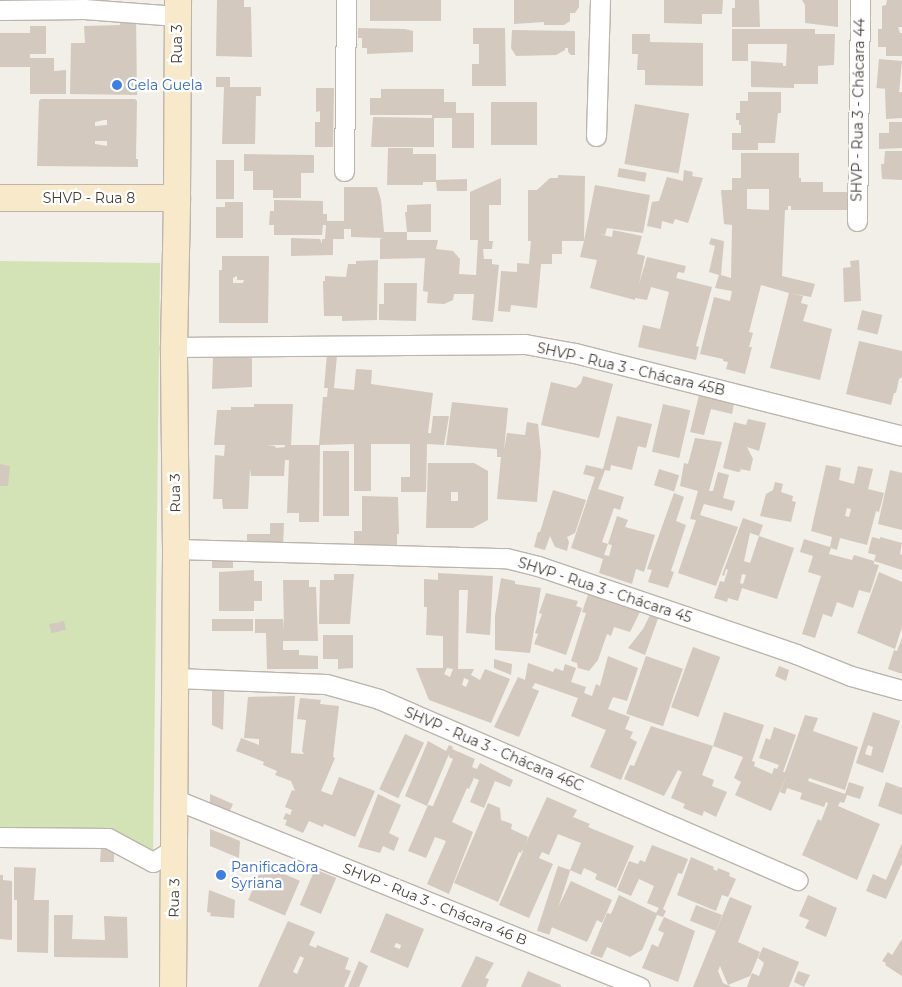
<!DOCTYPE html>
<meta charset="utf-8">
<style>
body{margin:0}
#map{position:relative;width:902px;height:987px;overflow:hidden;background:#f2eee8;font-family:Montserrat,sans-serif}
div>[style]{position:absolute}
.green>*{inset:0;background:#d3e3b5}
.building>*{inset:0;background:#d3c9bf;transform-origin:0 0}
.roads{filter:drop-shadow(1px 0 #bdb5ac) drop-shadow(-1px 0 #bdb5ac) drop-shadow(0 1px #bdb5ac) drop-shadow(0 -1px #bdb5ac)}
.street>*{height:19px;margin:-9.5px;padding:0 9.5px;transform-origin:9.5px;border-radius:9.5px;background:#fff}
.secondary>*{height:26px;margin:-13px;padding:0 13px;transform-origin:13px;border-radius:13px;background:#f9e9cb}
.dots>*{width:14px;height:14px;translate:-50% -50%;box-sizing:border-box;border:2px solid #fff;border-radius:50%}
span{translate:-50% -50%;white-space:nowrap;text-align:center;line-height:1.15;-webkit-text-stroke:4.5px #fff;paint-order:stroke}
.street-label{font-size:14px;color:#453e37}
.shop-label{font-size:14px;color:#366cbe}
.left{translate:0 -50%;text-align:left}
</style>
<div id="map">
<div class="green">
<div style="clip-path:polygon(0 261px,160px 263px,153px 862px,108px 838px,0 837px)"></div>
</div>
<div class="building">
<div style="clip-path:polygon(217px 0,244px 0,244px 7px,251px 7px,252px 57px,216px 56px)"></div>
<div style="left:370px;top:0;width:71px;height:21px"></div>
<div style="clip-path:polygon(514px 0,579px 0,579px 7px,575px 13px,570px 13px,570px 21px,564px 25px,544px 25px,544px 22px,514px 24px)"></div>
<div style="clip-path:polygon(664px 0,723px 0,722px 14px,702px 14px,702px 24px,664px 23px)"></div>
<div style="clip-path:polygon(735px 0,759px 0,760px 27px,732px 27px,732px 8px,735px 8px)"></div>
<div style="clip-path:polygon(802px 0,838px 0,838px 27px,805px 23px,805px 5px)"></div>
<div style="clip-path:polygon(887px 0,902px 0,902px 27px,898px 27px,900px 33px,902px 33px,902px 56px,886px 56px,886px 47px,878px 47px,878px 29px,882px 29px,882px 6px,886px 5px)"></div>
<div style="clip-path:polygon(120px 16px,136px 16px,137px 95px,70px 94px,71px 43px,85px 43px,84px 26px,120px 25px)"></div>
<div style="clip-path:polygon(30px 26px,46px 26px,46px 54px,30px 54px,30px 58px,54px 58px,54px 71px,66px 70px,66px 94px,30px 94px,30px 67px,0 67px,0 33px,30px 33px)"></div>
<div style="clip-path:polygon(358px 28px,405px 29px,413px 31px,413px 52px,367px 54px,367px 48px,362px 48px,362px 38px,358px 38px)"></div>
<div style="clip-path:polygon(473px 28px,505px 28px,506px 86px,472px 86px,472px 64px,479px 64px,479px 44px,473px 44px)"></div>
<div style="clip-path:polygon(732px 29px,815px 29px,815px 34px,835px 34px,834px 65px,818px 66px,818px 84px,794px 84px,794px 88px,751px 87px,751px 61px,783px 63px,783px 66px,786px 66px,787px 44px,748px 44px,748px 61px,732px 61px)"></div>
<div style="clip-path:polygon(512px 30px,575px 31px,575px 55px,571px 55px,568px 52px,568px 48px,565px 48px,565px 50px,556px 55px,516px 56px,511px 48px)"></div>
<div style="clip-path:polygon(632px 34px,650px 34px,650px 42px,703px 43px,703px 86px,645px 85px,645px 70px,637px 70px,638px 54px,632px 54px)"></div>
<div style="left:879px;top:59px;width:23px;height:29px;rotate:5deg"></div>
<div style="clip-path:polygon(216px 77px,230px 77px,230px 87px,261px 87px,261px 96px,256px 96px,255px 144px,222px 144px,224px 87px,216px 87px)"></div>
<div style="clip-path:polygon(316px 88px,334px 88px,333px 147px,315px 147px,315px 122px,320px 122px,320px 111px,316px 112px)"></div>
<div style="clip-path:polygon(381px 89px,444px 89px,444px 102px,456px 102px,456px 113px,474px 113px,474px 148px,452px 148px,452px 118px,434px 118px,434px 147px,371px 147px,373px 117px,432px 118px,432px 115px,370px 115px,370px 98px,381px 98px)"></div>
<div style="clip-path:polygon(885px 89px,899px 89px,899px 92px,902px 92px,902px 118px,886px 119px)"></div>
<div style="clip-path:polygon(748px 92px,781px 92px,781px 113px,778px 113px,775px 143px,758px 143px,758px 150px,732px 150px,732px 133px,741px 133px,741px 125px,739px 125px,739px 120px,736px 120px,736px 113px,740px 113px,740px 101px,748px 101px)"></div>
<div style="clip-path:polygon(evenodd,41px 99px,135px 99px,137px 101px,136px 159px,138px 159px,138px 167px,37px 166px,39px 101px,41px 99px,104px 120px,107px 120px,107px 125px,95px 126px,95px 122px,104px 120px,41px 99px,95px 141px,107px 141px,107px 146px,95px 144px,95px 141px)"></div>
<div style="left:491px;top:102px;width:46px;height:43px"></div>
<div style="left:635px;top:104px;width:55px;height:61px;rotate:10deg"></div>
<div style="clip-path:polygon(889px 122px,902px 122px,902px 148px,879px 149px,879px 133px,889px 133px)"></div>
<div style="clip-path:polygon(388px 148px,413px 148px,413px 154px,436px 154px,436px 180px,467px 179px,467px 191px,437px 191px,436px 182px,423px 182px,423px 185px,387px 185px)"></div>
<div style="clip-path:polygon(885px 151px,902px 151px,902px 180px,882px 179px,881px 164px,884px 164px)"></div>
<div style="clip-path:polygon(evenodd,741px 153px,799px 153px,799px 178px,801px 178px,801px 182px,823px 182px,823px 192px,849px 192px,849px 210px,791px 210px,791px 206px,788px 206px,788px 210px,785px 210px,782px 276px,815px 284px,811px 297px,789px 293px,803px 296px,801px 303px,808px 305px,803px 321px,832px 329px,820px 380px,770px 368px,789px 293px,761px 285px,749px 332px,753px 333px,749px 347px,752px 347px,745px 374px,726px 369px,728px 362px,723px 361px,723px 359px,700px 354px,714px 297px,730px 301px,732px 291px,715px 288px,719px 275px,709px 272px,715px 246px,709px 244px,711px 238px,724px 241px,721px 275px,731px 278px,732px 225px,724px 224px,721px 190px,732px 190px,732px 178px,741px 178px,741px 153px,747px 189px,769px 189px,769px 210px,747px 209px,747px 189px)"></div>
<div style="clip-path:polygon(244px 154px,314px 155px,314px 173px,301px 173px,301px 198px,273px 198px,273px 190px,253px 190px,253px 171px,244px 171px)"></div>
<div style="left:216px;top:160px;width:18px;height:39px"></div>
<div style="left:619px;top:168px;width:28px;height:9px;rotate:10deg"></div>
<div style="clip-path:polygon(684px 170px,693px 172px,692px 176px,703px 178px,688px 223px,675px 219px,673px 224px,662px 221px,661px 229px,647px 226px,652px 202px,659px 201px,667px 177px,683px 181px)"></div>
<div style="clip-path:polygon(558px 175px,585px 176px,584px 241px,595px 185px,650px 195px,643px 233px,607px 228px,605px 235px,598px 234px,612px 237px,613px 230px,642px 236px,637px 254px,645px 256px,639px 284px,647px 257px,686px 266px,684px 273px,678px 272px,676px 278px,712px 287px,696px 346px,699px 347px,696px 360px,638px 347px,643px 325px,660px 329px,669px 292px,651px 287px,647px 300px,635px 298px,635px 300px,590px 288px,597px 260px,580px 257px,584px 241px,562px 241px,562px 254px,552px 254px,552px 264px,541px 264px,537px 308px,511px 305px,510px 312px,498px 311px,501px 271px,517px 272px,517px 263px,529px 264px,531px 241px,528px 241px,528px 190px,537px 190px,550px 178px,558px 178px)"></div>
<div style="clip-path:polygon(501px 178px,501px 205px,489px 205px,489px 241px,493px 241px,492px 249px,483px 249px,484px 259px,492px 259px,492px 264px,499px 265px,493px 322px,472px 320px,474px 294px,454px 294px,453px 300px,444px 304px,427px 303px,428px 292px,423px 291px,425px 258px,380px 259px,380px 239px,383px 238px,351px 237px,351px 229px,344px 229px,344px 239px,333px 239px,333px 255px,291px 256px,291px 238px,320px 239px,322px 244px,322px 239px,325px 239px,326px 225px,323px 225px,322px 235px,274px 235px,274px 225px,269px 225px,270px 211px,274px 211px,274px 200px,323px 201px,323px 214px,327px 214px,327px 221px,344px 221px,344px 187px,377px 187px,381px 200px,384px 232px,407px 232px,405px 212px,407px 212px,407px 205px,431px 204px,431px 232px,407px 232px,407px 240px,438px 240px,436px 249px,453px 251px,460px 259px,459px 274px,476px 275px,478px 240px,470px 240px,470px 192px)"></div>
<div style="clip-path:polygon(225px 202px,243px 202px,243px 238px,216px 238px,216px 207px,225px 207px)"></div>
<div style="clip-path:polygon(evenodd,222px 256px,269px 256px,268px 323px,219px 323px,219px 270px,222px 270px,222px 256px,237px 276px,237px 280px,244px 280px,243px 283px,233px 283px,233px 278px,237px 276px)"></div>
<div style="clip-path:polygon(378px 260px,377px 320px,342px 321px,342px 316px,324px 316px,323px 281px,325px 281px,325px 276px,346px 277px,348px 264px,356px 264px,356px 261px)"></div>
<div style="clip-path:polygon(859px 260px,861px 301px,844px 302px,843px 268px,851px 267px,850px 261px)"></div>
<div style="clip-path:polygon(384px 283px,417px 283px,416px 321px,379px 320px,379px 304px,384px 304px)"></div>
<div style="left:862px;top:310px;width:21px;height:20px;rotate:14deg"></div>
<div style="clip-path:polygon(859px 341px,902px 351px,902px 377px,899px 379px,896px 393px,894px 393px,891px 405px,846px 394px)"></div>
<div style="clip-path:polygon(215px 354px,235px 354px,235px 357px,252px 358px,252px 387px,212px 389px,213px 356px)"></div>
<div style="clip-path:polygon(evenodd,327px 354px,337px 355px,334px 388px,354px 390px,356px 369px,372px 370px,371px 384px,433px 393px,428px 433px,431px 433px,433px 416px,449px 416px,444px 445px,427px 444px,426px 492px,401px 492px,401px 477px,410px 477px,410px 444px,371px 444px,371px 491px,354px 491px,354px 444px,320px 445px,319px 522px,299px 522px,299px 513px,287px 513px,289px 460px,285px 460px,284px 476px,251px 476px,250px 469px,248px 509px,223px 509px,222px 499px,213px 499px,215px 455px,224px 456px,225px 445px,214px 445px,217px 410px,231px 410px,231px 407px,254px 407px,254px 404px,293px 404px,291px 445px,319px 445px,323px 397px,327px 397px,328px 388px,324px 388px,327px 354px,267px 445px,285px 445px,285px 447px,276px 448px,275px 446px,267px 445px)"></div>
<div style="clip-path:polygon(583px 376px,613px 384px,599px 438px,541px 425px,551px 382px,576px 388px,581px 383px)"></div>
<div style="clip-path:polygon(699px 395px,734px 404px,732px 414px,711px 409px,704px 435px,690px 432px)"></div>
<div style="clip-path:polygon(452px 402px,508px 408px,504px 450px,507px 433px,525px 435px,527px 422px,538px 424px,541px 453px,537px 502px,497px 499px,501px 457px,497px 457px,497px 449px,446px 445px)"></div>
<div style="left:663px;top:404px;width:28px;height:49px;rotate:13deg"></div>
<div style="clip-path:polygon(617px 416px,652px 424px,646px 448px,638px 446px,632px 470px,611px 465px,610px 471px,605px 470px,598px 489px,624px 497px,620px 510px,614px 508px,602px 542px,608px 544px,604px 555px,609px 556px,612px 545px,608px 544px,617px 516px,628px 520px,625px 527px,655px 535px,644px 572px,636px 569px,632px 584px,599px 573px,603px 559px,571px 548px,595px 477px,583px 474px,586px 465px,603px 469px)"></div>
<div style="clip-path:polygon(748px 419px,766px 423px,759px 451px,747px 447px,753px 459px,750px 471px,740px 469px,741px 471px,738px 472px,723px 468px,734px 422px,746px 425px)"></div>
<div style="clip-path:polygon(695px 438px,722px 442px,709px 491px,713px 491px,718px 472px,729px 475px,723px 498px,735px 501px,732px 511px,704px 504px,700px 515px,738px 527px,716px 586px,678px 573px,696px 520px,690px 519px,698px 491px,680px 486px,684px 463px,688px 464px)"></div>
<div style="left:323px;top:451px;width:26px;height:65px"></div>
<div style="clip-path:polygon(evenodd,428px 463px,474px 463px,488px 471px,488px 520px,473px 528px,426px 528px,428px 463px,451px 492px,458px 492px,458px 501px,451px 501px,451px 492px)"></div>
<div style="clip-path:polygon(0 464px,10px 466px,8px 486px,0 486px)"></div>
<div style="clip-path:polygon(evenodd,826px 465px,841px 468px,839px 480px,854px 484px,858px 466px,873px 469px,868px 489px,884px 493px,879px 512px,876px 511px,867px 545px,840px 538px,837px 550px,831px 548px,829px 554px,852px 560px,854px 555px,874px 561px,874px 564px,879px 565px,870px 593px,859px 590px,853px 608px,837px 602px,832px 617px,823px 614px,815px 638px,802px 634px,821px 576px,808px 572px,813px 556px,800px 552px,804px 539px,830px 547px,832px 537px,811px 531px,826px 465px,847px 508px,851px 509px,849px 517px,845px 516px,847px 508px)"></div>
<div style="left:659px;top:469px;width:21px;height:17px;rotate:17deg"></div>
<div style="clip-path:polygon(890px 470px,902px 473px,902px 530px,878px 524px)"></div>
<div style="clip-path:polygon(775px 482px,783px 484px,781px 492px,793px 496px,792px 501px,796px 502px,791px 522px,760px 516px,766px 494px,773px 490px)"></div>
<div style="clip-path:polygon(553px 490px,586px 500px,575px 533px,567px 537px,569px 542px,567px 551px,555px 547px,550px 536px,545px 550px,534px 547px,538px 532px,540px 532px)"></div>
<div style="clip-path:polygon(674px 493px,684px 497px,676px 521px,686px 525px,671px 571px,674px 572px,668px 588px,648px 582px,652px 570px,647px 569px)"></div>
<div style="clip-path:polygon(362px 496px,398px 497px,399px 534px,397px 534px,397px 548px,354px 548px,354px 531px,362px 531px)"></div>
<div style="clip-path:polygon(evenodd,743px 518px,763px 525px,759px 536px,750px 533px,744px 561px,750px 563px,759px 536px,794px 548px,777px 599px,742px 588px,738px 601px,728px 598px,727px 602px,714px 598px,720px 581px,724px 582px,728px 570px,726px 569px,724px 576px,722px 575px,743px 518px,742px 574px,746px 575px,743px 584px,740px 583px,742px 574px)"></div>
<div style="clip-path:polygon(270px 523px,284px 523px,283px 547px,247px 547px,247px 534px,270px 534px)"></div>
<div style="clip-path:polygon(872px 537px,880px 539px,880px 537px,902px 543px,900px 554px,902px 555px,902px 570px,874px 561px,876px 555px,868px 553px)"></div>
<div style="left:212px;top:560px;width:21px;height:8px"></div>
<div style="clip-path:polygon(254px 570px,254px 581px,262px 581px,262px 601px,254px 601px,254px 611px,219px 611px,219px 572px)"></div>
<div style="clip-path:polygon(879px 572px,902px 582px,902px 627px,895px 649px,857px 633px)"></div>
<div style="clip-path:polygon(evenodd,438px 573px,493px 576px,490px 635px,466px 633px,468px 590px,459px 590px,458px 669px,474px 669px,471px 675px,480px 680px,485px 669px,510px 679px,491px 723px,429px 700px,416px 668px,443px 668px,443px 636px,426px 635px,427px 607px,424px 607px,424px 579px,438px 580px,438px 573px,447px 668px,453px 669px,450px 677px,444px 674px,447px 668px,438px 573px,464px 678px,469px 680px,466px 687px,462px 685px,464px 678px)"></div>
<div style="clip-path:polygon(334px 574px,354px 574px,350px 624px,319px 624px,320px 580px,334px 580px)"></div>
<div style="clip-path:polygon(501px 578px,515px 581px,515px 584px,541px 588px,530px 653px,495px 650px,495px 616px)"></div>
<div style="clip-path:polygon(283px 580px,309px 580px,309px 587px,316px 587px,318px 641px,283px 641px,283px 650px,299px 650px,299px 655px,318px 656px,318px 669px,267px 669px,266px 633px,255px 633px,255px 619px,283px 619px,284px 631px)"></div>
<div style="clip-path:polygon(589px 592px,641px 610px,630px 632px,614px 627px,611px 636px,607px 634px,598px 660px,589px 671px,578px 668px,577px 663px,571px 661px,586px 613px,582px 612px)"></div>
<div style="clip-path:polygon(546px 593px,578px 601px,576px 606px,582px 608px,566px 655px,534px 644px,538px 634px,535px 633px,542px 614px,539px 613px)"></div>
<div style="clip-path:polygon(651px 613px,659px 616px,645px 655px,628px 648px,643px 629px)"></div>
<div style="left:212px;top:619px;width:41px;height:12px"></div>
<div style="left:64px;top:621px;width:9px;height:15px;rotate:77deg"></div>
<div style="clip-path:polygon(323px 635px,353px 635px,353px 668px,338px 669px,338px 659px,323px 659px)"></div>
<div style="clip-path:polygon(902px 638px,902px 674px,888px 669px,894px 650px,897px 651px)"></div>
<div style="left:693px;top:647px;width:29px;height:64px;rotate:20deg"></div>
<div style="clip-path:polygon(608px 656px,638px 668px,627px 701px,613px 697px,608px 709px,630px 717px,625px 729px,633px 732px,630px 738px,637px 742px,621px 780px,590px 767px,606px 730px,571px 716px,578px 698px,535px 683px,532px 688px,539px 691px,519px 737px,494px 727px,518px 677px,525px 680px,528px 663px,553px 672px,555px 668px,563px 671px,565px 664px,576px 668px,571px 682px,586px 687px,584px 693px,592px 696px,596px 684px,600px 686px)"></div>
<div style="left:646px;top:656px;width:39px;height:61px;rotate:19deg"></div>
<div style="clip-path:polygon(494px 659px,512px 664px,511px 675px,494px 668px)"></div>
<div style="clip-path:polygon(779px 666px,789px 670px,786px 681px,775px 676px)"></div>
<div style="clip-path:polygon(212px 670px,225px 670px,223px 730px,212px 725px)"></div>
<div style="clip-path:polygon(295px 696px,291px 753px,304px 754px,302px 751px,306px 720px,297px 719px,300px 698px,321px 700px,320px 704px,339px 706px,333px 757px,335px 758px,321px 791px,332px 795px,339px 777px,375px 791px,355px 837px,324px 824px,323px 827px,309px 821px,303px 833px,285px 825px,287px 820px,283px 819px,286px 813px,290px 815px,292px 810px,285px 807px,292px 790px,295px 791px,291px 781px,275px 775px,277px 771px,263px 765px,264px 762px,236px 751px,241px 738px,259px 745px,259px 739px,244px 738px,248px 697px)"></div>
<div style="clip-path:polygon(724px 712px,764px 725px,752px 761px,755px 762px,754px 766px,772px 774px,774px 768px,777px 769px,779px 765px,759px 758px,766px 738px,770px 740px,774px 727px,796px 735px,783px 772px,785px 772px,805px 715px,818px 718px,813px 731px,858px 747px,845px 790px,809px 778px,808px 781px,845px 794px,849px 782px,864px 787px,860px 799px,847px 795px,844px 803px,840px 802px,838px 806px,880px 824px,857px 880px,802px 855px,818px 819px,821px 821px,828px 803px,826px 802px,824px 807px,800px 799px,802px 793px,787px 788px,785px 794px,780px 792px,788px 773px,771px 811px,735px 795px,741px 782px,734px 778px,743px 757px,713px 746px,702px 775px,714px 780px,712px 786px,727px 792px,716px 817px,704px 811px,702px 816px,683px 808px,685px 804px,671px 798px,682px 772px,678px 770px,664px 796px,624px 779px,630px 765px,634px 766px,651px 726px,713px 746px)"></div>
<div style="clip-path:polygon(evenodd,873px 712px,900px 721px,883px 773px,856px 763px,873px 712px,868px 745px,873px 747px,871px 756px,865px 754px,868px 745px)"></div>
<div style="left:405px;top:734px;width:21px;height:61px;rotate:25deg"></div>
<div style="clip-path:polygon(428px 741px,446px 751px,449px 745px,453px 747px,452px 749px,475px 759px,472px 767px,477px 769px,480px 763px,513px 780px,510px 787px,495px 781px,484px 808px,470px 802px,479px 780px,474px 778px,469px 789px,467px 788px,452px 822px,473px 832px,449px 894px,427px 884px,446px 841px,435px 837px,426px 858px,408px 851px,428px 805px,433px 806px,453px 759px,449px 757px,449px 754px,427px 806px,405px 796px)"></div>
<div style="clip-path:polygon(886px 782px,902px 788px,902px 815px,878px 806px)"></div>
<div style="clip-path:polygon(210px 794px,233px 804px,223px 825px,210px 820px)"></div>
<div style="clip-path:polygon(378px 794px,401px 805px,389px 833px,399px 838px,394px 851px,383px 846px,380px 853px,358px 847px)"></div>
<div style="clip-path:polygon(547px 797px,577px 810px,573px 817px,590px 824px,588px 827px,634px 846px,616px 888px,595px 879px,597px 874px,584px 868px,581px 875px,570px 870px,581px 843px,558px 834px,549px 855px,542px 852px,539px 858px,553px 864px,529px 918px,499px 905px,523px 851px,522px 850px,521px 853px,519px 852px,498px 902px,454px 883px,488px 803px,500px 808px,501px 820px,512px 824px,511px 829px,528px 837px,525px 845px)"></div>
<div style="clip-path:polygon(210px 829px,240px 841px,239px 858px,210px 846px)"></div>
<div style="clip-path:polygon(902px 843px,902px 863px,886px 899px,866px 891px,873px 874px,886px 880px)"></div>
<div style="clip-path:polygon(114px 845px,114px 862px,100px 862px,101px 847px)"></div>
<div style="clip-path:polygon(652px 845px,688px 859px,682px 874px,678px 873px,663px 909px,666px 911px,663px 917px,657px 915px,642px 950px,630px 957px,607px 947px,602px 958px,590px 954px,607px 913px,611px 914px,619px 895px,656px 913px,659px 908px,647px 903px,654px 886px,639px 879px,631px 896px,617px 890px,629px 861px,638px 864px,640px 860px,645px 862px)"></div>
<div style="clip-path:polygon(691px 857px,714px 867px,713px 869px,717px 871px,718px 868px,730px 873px,729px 876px,736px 879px,728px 897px,722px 895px,716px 911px,677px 895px)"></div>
<div style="left:263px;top:865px;width:40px;height:38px;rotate:23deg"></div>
<div style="left:558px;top:866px;width:13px;height:68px;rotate:18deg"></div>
<div style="clip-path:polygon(14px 867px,36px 868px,34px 900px,49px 900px,48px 953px,17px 952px,17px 900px,14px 900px)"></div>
<div style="left:315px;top:869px;width:23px;height:39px;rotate:23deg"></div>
<div style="clip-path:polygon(0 875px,3px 875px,3px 880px,12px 881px,12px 940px,0 939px)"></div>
<div style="clip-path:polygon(571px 881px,612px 900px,602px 923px,597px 920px,587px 942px,549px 926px)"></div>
<div style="clip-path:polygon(209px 890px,235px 900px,234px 918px,210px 916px,211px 913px,207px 912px)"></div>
<div style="clip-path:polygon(808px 895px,837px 908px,826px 937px,805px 928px,809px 920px,799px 916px)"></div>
<div style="clip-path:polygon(730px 897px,752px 906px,738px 942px,760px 952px,750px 976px,728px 985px,720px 966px,718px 971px,723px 983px,732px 987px,693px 987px)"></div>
<div style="left:696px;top:905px;width:28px;height:17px;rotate:21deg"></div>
<div style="clip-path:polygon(evenodd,386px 913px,424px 929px,408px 968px,370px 952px,386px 913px,396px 943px,401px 945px,400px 949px,394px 947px,396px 943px)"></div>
<div style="clip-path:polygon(54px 915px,73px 915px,72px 939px,105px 940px,104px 916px,127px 917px,128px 958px,54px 957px)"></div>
<div style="clip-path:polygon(664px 917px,695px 931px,678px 982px,642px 968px,652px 944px,658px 947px,664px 933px,658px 930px)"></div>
<div style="clip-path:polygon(evenodd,288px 921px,315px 932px,309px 945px,316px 948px,317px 945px,349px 958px,345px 969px,351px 971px,344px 987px,258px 987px,288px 921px,300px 956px,304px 958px,297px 974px,293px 972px,300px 956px)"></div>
<div style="clip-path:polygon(902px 939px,902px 976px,885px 965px,886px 963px,882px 961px,888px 952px,892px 955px)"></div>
<div style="clip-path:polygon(763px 947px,799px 962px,789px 987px,747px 987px,752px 973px,759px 976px,764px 963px,758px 958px)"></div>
<div style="clip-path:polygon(476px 956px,494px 963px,485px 978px,489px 979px,486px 987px,461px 987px)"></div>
<div style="clip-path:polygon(359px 961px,368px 966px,359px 987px,348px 987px)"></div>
<div style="clip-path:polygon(528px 971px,561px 985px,561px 987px,521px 987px)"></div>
<div style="clip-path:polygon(798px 971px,810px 975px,804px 987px,794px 982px)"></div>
</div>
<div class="roads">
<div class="street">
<div style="left:0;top:10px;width:84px;rotate:-0.7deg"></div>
<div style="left:84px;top:9px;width:93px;rotate:4.3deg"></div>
<div style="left:596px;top:136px;width:136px;rotate:-88.3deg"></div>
<div style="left:344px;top:171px;width:171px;rotate:-89.3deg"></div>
<div style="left:857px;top:221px;width:221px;rotate:-89.2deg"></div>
<div style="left:174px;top:347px;width:351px;rotate:-0.5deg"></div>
<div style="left:525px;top:344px;width:51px;rotate:10.2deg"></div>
<div style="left:575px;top:353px;width:337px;rotate:14.2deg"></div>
<div style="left:176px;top:549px;width:330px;rotate:1.6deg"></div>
<div style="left:506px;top:558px;width:33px;rotate:14deg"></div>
<div style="left:538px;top:566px;width:273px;rotate:18.8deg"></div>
<div style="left:796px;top:654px;width:59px;rotate:21.8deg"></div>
<div style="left:851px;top:676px;width:53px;rotate:15.4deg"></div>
<div style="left:176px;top:678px;width:150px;rotate:2.3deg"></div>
<div style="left:326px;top:684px;width:55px;rotate:15.8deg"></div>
<div style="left:379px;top:699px;width:456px;rotate:23.4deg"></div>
<div style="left:174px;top:799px;width:502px;rotate:21.97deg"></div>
<div style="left:0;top:837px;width:108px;rotate:0.5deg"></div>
<div style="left:108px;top:838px;width:51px;rotate:28.1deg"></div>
<div style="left:153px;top:862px;width:26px;rotate:-32deg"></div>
</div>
<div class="secondary">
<div style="left:0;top:198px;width:177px"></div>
<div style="left:173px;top:987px;width:438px;rotate:-89.6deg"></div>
<div style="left:176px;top:549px;width:202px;rotate:-90.6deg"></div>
<div style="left:174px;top:347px;width:149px;rotate:-88.8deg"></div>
<div style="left:177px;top:198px;width:198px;rotate:-89.7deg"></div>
</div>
</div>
<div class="dots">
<div style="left:117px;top:85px;background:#3f7fe0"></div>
<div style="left:221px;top:875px;background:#3f7fe0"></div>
</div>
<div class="street-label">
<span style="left:177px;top:44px;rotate:-90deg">Rua 3</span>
<span style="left:858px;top:110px;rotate:-89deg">SHVP - Rua 3 - Chácara 44</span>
<span style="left:89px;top:198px">SHVP - Rua 8</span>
<span style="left:631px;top:369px;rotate:13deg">SHVP - Rua 3 - Chácara 45B</span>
<span style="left:175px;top:493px;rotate:-91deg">Rua 3</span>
<span style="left:605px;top:590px;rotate:18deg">SHVP - Rua 3 - Chácara 45</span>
<span style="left:494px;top:749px;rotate:23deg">SHVP - Rua 3 - Chácara 46C</span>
<span style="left:174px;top:898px;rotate:-89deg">Rua 3</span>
<span style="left:435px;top:904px;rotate:22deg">SHVP - Rua 3 - Chácara 46 B</span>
</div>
<div class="shop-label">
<span class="left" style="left:127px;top:85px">Gela Guela</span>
<span class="left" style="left:231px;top:875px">Panificadora<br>Syriana</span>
</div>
</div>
